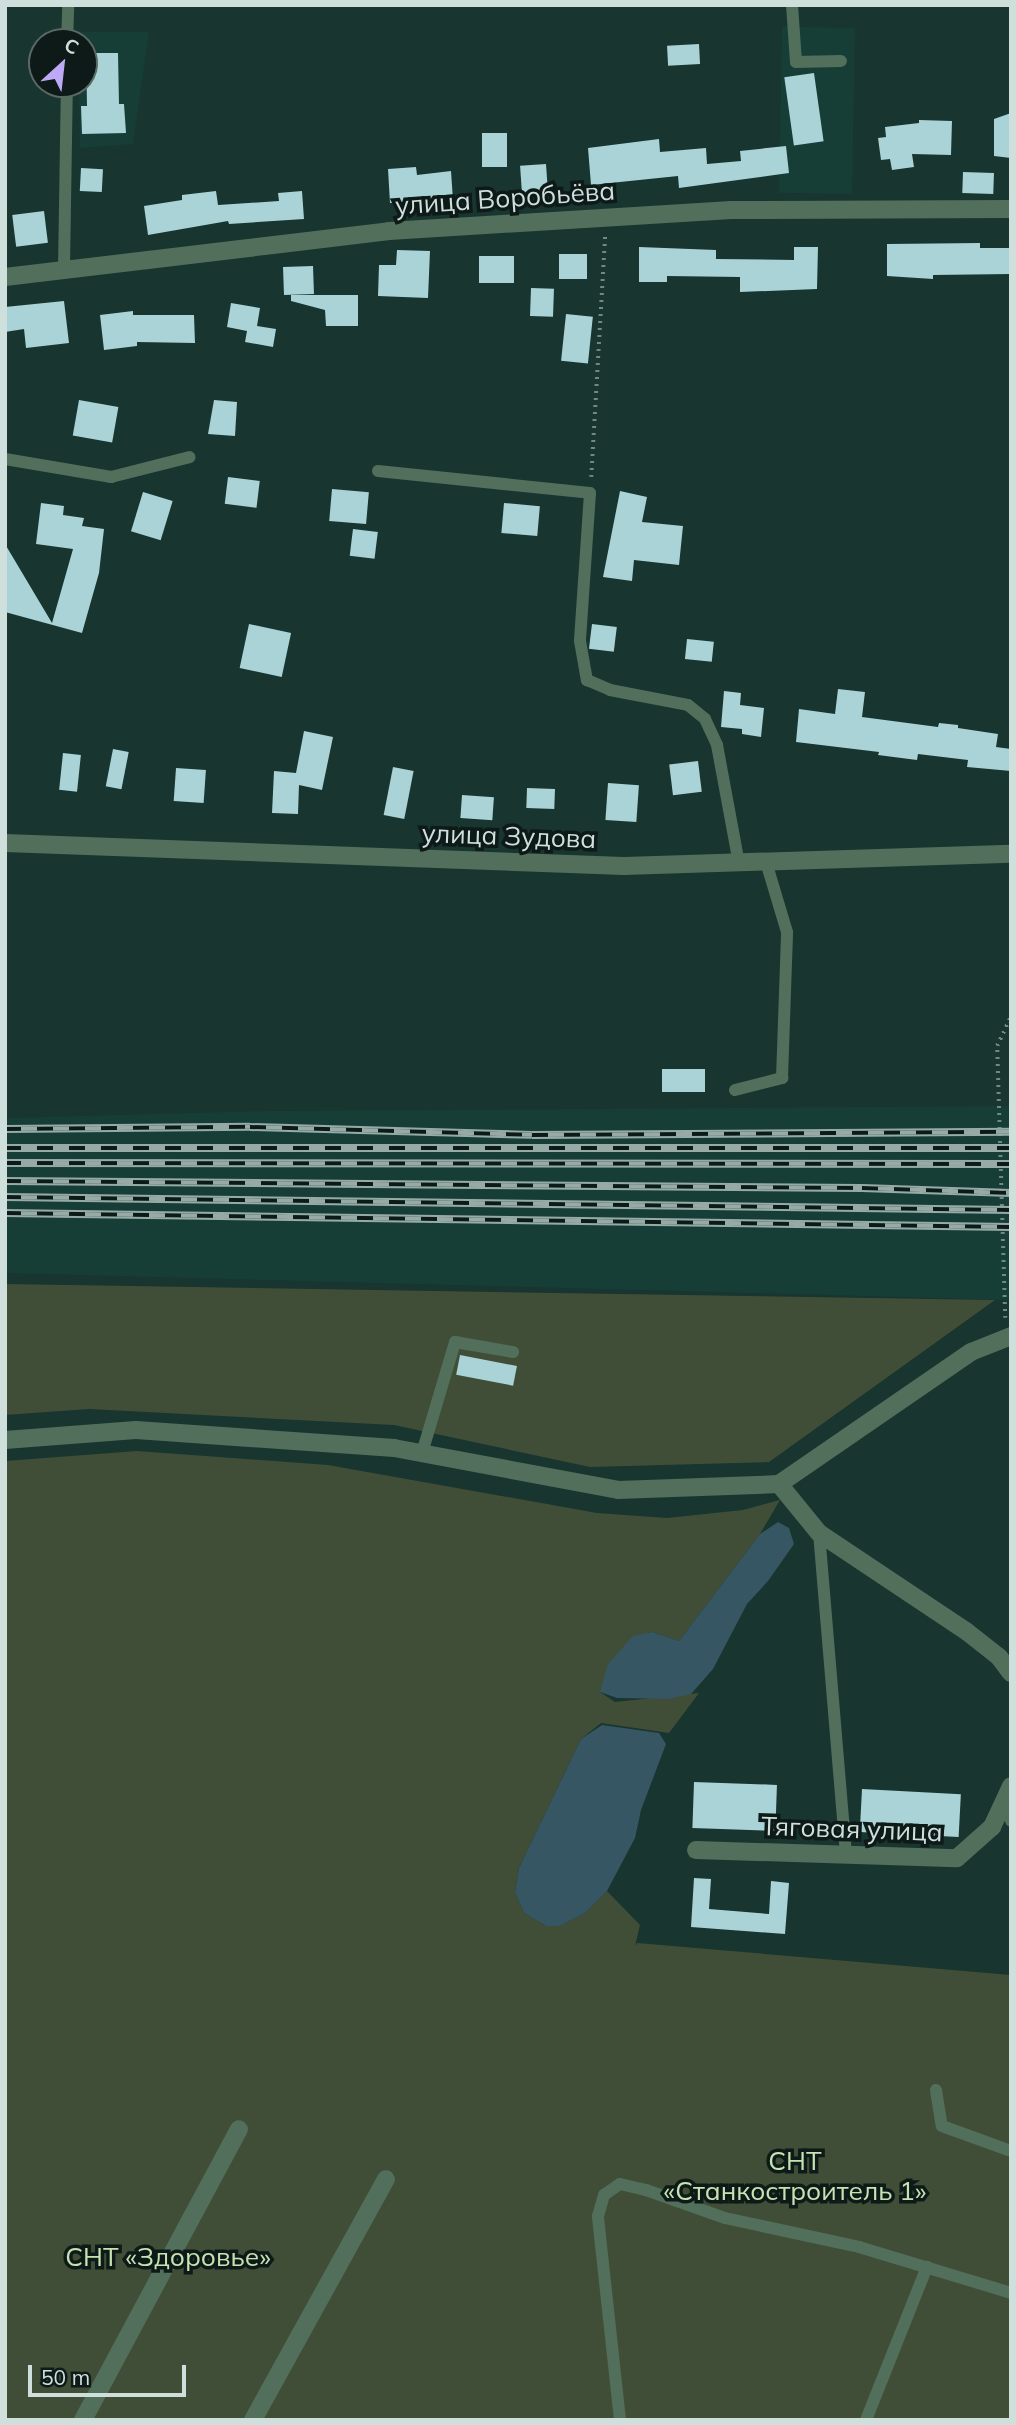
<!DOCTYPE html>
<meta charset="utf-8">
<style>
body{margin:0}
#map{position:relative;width:1016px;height:2425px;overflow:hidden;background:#18352f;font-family:Mulish,sans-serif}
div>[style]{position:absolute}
.built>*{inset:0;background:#163e36;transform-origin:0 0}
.green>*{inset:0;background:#414e37}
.water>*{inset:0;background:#365663}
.building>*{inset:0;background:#a9d3d6;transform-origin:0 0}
.path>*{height:3.5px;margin-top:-1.75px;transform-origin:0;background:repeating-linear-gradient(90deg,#718883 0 2px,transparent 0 7px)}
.lane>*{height:12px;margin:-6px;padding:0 6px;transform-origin:6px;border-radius:6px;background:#516f5b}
.street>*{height:18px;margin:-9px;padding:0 9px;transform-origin:9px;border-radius:9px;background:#516f5b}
.rail>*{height:8px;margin-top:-4px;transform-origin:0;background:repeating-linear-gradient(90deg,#0d1a17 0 16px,#97aba6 0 32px);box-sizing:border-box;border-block:2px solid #97aba6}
span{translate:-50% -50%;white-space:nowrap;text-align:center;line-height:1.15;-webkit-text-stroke:7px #0d1a17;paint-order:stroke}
.street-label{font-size:26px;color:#cfdfdb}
.park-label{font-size:26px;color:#c6e3b1}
.frame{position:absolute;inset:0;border:7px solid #cfdfdb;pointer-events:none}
.north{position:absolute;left:28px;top:28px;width:70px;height:70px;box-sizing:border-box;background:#0d1a17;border:2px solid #5b6965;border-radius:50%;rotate:27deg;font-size:19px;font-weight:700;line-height:28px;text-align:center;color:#cfdfdb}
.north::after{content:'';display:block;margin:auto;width:24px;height:32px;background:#bda9f5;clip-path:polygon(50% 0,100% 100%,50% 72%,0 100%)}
.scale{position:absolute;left:28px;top:2365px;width:158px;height:32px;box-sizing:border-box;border:4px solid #cfdfdb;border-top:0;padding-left:9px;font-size:21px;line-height:24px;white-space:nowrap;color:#cfdfdb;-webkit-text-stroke:5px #0d1a17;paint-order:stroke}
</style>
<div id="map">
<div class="built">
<div style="left:855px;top:28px;width:166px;height:73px;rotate:91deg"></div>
<div style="clip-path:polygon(79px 32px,149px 32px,133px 144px,80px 148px,79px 84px,84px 84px,84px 42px,79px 42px)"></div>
<div style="clip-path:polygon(1011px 1106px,1011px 1300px,5px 1273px,5px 1118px,270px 1111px)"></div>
</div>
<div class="green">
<div style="clip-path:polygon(5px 1284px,995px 1300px,769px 1462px,590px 1467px,394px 1425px,89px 1409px,5px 1415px)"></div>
<div style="clip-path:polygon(137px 1451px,328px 1465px,597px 1513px,667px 1518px,743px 1510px,780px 1500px,760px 1534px,679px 1641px,653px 1632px,600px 1692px,615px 1702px,699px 1693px,669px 1733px,601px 1723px,581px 1739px,519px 1868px,515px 1892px,524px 1913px,546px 1926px,560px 1926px,585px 1913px,607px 1891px,640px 1925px,635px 1946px,637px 1943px,1011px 1975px,1011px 2420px,5px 2420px,5px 1461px)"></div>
</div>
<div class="water">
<div style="clip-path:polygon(778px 1522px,789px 1528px,794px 1544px,768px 1581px,747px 1604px,713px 1669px,691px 1694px,668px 1699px,617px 1698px,600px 1692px,608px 1664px,633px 1636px,653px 1632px,679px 1641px,760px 1534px)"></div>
<div style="clip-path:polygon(602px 1725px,659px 1733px,666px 1744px,641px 1810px,635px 1838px,607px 1891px,585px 1913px,560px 1926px,546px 1926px,524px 1913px,515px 1892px,519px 1868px,581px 1739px)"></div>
</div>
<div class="building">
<div style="left:699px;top:44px;width:20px;height:32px;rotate:87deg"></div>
<div style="clip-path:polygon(86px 53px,118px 53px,119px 104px,124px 104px,126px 133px,82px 134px,81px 106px,87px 106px)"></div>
<div style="left:814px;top:73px;width:69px;height:30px;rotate:82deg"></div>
<div style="clip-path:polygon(1011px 113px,1011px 158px,994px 156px,994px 119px)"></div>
<div style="clip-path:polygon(919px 120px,952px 121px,951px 155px,912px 154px,914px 167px,892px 170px,890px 159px,881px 160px,878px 138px,886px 137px,885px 127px,919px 123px)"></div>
<div style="left:482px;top:133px;width:25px;height:34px"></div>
<div style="clip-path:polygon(659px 139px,660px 152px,706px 148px,707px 164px,741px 161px,740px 151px,786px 146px,789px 173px,679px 188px,678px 176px,591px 185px,588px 148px)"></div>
<div style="left:546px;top:164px;width:31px;height:26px;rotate:86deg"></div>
<div style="clip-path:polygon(416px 167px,417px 175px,451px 171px,453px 200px,390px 203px,388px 169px)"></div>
<div style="left:81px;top:168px;width:22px;height:23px;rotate:3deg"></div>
<div style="left:963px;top:172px;width:31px;height:21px;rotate:2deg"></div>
<div style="clip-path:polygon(216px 191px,218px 205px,279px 201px,278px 193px,302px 191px,304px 219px,229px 224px,228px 221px,148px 235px,144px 206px,182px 200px,182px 195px)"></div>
<div style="left:44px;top:211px;width:32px;height:32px;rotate:83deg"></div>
<div style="clip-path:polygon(980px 243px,980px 248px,1011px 248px,1011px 274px,933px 275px,933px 279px,887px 276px,887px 244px)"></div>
<div style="clip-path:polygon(639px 247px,716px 250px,716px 259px,794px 260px,794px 247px,818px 247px,817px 289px,740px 292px,740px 277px,667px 276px,667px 282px,639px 282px)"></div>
<div style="clip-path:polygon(397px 250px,430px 251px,428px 298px,378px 296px,379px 265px,396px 265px)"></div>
<div style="left:559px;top:254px;width:28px;height:25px"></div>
<div style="left:514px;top:256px;width:27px;height:35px;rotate:90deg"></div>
<div style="left:313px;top:266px;width:28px;height:30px;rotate:88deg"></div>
<div style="left:531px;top:288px;width:23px;height:28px;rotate:2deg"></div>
<div style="clip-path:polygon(291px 295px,358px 295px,358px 326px,326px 326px,325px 310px,291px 301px)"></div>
<div style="clip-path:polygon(64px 301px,69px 343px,26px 348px,24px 329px,5px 332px,5px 307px)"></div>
<div style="clip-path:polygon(231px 303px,260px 308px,257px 326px,276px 329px,273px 347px,245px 342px,247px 331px,227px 327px)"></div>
<div style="clip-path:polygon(133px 311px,133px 315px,194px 315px,195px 343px,137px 342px,137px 346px,104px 350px,100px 315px)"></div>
<div style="left:566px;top:314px;width:27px;height:47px;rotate:6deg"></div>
<div style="left:79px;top:400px;width:40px;height:36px;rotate:10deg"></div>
<div style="clip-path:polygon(214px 400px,237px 402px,235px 436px,208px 434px)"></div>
<div style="left:228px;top:477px;width:32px;height:27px;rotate:7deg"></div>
<div style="left:332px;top:489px;width:37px;height:32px;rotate:5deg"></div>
<div style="clip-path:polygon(620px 491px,647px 497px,642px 522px,683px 526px,679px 565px,634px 560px,632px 581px,603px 577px)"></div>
<div style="left:143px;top:492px;width:31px;height:41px;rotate:17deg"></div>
<div style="clip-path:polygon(41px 503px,64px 506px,63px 515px,84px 518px,82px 526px,104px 529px,99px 573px,82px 633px,5px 612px,5px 544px,52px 623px,73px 549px,36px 544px)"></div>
<div style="left:504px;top:503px;width:36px;height:30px;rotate:5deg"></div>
<div style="left:353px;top:529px;width:25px;height:27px;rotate:7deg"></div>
<div style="left:249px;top:624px;width:43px;height:45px;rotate:12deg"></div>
<div style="left:592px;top:624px;width:25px;height:25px;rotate:7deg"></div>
<div style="left:687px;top:639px;width:27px;height:20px;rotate:6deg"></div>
<div style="clip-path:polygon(838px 689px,865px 692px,862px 717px,938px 727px,939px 723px,958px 725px,958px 728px,998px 734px,996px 747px,1011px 749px,1011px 771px,967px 767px,968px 760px,918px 754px,917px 760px,878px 755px,879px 752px,796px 742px,799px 709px,835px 714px)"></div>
<div style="clip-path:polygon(724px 691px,741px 693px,740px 705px,764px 708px,761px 737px,742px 734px,742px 729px,721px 727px)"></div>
<div style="clip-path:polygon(304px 731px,333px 737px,322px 790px,299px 785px,298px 814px,272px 813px,274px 771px,296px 773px)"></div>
<div style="left:113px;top:749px;width:16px;height:38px;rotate:11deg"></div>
<div style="left:63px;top:753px;width:18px;height:37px;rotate:6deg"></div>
<div style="left:698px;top:761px;width:31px;height:29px;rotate:83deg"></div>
<div style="left:393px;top:767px;width:21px;height:49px;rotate:11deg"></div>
<div style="left:176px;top:768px;width:30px;height:33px;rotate:4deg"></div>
<div style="left:608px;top:783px;width:31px;height:37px;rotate:4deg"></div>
<div style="left:527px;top:788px;width:28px;height:20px;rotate:2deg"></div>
<div style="left:462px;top:795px;width:32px;height:23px;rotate:4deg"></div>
<div style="left:705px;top:1069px;width:23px;height:43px;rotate:90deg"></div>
<div style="left:460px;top:1355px;width:58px;height:20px;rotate:11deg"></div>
<div style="left:694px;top:1782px;width:83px;height:46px;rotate:2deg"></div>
<div style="left:862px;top:1789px;width:99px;height:43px;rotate:3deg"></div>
<div style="clip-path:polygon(694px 1878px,711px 1879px,709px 1909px,769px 1914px,771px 1881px,789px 1883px,785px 1934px,691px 1927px)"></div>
</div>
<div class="path">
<div style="left:591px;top:477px;width:241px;rotate:-86.7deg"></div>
<div style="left:1005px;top:1318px;width:272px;rotate:-91.7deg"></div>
<div style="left:997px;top:1046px;width:33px;rotate:-65deg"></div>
</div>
<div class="lane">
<div style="left:792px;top:5px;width:57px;rotate:86deg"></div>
<div style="left:796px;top:62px;width:45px;rotate:-1.3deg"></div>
<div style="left:67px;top:42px;width:37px;rotate:-88deg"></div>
<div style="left:64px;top:268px;width:184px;rotate:-89.1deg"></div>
<div style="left:5px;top:459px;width:108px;rotate:9.6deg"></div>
<div style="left:111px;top:477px;width:81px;rotate:-14.2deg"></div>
<div style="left:378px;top:471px;width:213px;rotate:5.9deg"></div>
<div style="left:590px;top:493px;width:148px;rotate:93.9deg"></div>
<div style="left:580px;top:641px;width:40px;rotate:80deg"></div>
<div style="left:587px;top:680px;width:25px;rotate:23deg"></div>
<div style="left:610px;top:690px;width:79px;rotate:10.9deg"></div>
<div style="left:688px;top:705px;width:22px;rotate:39deg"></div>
<div style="left:705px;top:719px;width:29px;rotate:65deg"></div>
<div style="left:717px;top:745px;width:121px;rotate:79.5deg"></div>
<div style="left:735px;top:1090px;width:49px;rotate:-14.3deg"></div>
<div style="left:782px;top:1078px;width:146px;rotate:-88deg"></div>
<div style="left:787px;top:932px;width:73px;rotate:-106.7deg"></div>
<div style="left:422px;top:1453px;width:116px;rotate:-73.4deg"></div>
<div style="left:455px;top:1342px;width:59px;rotate:9.8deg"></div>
<div style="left:819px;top:1533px;width:323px;rotate:85.2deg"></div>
<div style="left:1004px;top:1799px;width:23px;rotate:72deg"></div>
<div style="left:936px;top:2090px;width:36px;rotate:81deg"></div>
<div style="left:942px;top:2126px;width:73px;rotate:19.9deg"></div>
<div style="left:620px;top:2420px;width:205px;rotate:-96.2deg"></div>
<div style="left:598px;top:2216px;width:22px;rotate:-74deg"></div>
<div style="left:604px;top:2195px;width:19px;rotate:-35deg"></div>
<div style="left:620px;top:2184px;width:27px;rotate:13deg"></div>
<div style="left:646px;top:2190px;width:84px;rotate:19.5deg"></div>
<div style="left:725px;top:2218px;width:137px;rotate:12.2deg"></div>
<div style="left:859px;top:2247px;width:159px;rotate:16.8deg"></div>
<div style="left:866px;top:2420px;width:165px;rotate:-68.3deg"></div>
</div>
<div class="street">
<div style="left:5px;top:277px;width:387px;rotate:-6.8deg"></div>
<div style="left:389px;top:231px;width:343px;rotate:-3.5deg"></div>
<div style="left:731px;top:210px;width:280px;rotate:-0.2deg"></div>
<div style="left:5px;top:843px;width:619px;rotate:2.13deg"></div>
<div style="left:624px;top:866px;width:387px;rotate:-1.8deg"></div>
<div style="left:5px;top:1440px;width:131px;rotate:-4.4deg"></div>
<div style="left:136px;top:1430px;width:259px;rotate:4deg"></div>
<div style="left:394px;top:1448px;width:228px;rotate:10.6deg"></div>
<div style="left:618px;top:1490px;width:161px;rotate:-2.1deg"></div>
<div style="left:779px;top:1484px;width:233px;rotate:-34.5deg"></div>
<div style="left:971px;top:1352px;width:43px;rotate:-21.8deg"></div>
<div style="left:779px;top:1484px;width:63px;rotate:50.8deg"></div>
<div style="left:819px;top:1533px;width:177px;rotate:33.7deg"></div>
<div style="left:966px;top:1631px;width:42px;rotate:38.2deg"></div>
<div style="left:999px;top:1657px;width:20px;rotate:53deg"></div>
<div style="left:696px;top:1850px;width:261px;rotate:1.8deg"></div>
<div style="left:957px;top:1858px;width:47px;rotate:-41.5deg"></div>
<div style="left:992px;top:1827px;width:45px;rotate:-65.1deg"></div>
<div style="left:83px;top:2420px;width:330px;rotate:-61.8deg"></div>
<div style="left:253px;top:2420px;width:275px;rotate:-61.1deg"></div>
</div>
<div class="rail">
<div style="left:5px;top:1129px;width:245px;rotate:-0.5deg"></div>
<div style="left:250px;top:1127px;width:282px;rotate:1.6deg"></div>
<div style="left:532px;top:1135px;width:479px;rotate:-0.4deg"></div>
<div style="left:5px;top:1148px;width:1006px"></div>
<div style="left:5px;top:1163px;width:1006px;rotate:0.06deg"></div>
<div style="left:5px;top:1181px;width:857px;rotate:0.47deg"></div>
<div style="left:862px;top:1188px;width:149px;rotate:1.9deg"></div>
<div style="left:5px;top:1197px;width:1006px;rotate:0.74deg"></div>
<div style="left:5px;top:1213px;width:1006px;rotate:0.8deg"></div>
</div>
<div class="street-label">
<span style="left:505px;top:198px;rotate:-4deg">улица Воробьёва</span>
<span style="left:509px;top:836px;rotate:2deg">улица Зудова</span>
<span style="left:852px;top:1829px;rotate:2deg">Тяговая улица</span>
</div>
<div class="park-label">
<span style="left:795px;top:2176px">СНТ<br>«Станкостроитель 1»</span>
<span style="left:168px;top:2257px">СНТ «Здоровье»</span>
</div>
<div class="frame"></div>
<div class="north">С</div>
<div class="scale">50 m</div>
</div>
